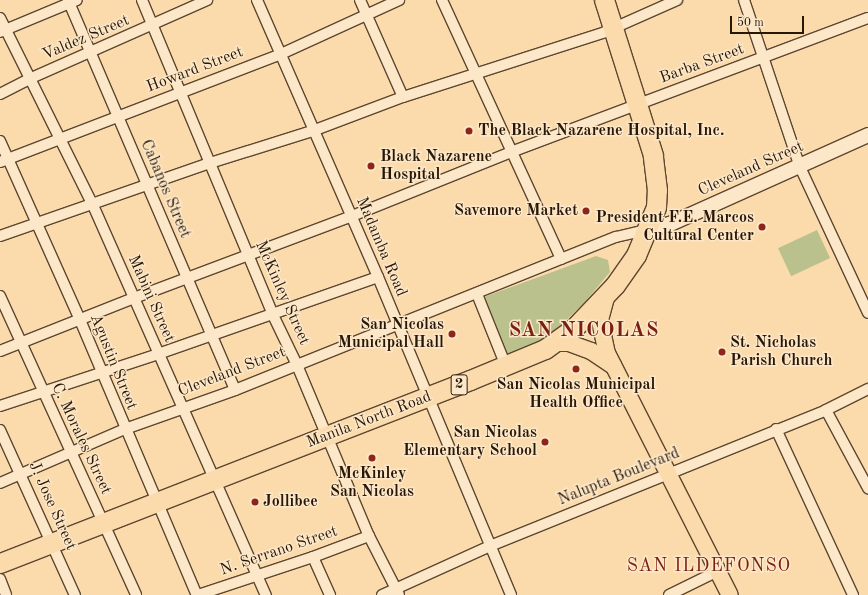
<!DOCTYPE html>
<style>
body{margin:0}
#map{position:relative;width:868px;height:595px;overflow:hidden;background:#fbdbac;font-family:"Old Standard TT",serif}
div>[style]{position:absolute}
.green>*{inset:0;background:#bac18d;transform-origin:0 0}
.roads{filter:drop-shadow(1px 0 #5d4730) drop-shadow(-1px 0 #5d4730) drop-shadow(0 1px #5d4730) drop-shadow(0 -1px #5d4730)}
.street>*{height:10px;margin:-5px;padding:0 5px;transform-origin:5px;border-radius:5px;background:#fce8c9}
.secondary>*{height:14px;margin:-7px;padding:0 7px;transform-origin:7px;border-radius:7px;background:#fce8c9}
.primary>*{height:16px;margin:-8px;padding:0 8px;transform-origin:8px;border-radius:8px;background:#fbdbac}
.highway>*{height:19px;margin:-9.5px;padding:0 9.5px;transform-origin:9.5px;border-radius:9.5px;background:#fbdbac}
.dots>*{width:11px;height:11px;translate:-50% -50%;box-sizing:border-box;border:2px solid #fce8c9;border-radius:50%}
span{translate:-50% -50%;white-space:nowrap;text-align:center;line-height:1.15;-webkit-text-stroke:3px #fce8c9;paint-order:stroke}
.shield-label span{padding:1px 3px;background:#fce8c9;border:1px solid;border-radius:3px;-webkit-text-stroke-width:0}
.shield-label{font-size:15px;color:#281606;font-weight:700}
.street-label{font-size:16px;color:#281606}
.poi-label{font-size:16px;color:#281606;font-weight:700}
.left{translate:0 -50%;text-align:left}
.right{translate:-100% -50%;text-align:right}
.quarter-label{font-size:18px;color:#7a1f14;letter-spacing:1px}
.district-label{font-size:20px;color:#7a1f14;font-weight:700;letter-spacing:1px}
.scale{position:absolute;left:730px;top:16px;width:74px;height:18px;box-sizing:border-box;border:2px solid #281606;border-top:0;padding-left:5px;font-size:12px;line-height:14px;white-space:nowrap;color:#281606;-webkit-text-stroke:3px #fce8c9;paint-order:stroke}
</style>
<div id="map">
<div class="green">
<div style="left:817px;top:230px;width:31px;height:43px;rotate:65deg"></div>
<div style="clip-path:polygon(596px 256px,608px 260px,610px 272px,584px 303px,544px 341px,507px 358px,484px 297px)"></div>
</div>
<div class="roads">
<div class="street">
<div style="left:68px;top:0;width:424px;rotate:66.8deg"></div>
<div style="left:142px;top:0;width:339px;rotate:67.4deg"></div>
<div style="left:272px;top:313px;width:58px;rotate:64.3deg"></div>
<div style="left:297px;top:365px;width:186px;rotate:67.2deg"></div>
<div style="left:369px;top:536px;width:66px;rotate:63deg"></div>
<div style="left:257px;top:0;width:302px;rotate:66.4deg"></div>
<div style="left:378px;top:277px;width:345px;rotate:67.3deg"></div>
<div style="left:360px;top:0;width:106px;rotate:66.1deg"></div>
<div style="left:442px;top:0;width:285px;rotate:65.3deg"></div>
<div style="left:744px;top:0;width:176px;rotate:71.5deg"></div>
<div style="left:800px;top:167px;width:161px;rotate:65deg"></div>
<div style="left:0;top:18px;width:207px;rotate:63.6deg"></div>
<div style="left:92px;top:203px;width:429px;rotate:66.1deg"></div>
<div style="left:0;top:32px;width:83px;rotate:-22.6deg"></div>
<div style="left:0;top:94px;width:33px;rotate:-27deg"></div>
<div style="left:29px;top:79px;width:195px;rotate:-23.9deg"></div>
<div style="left:0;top:141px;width:196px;rotate:65.9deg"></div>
<div style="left:80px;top:320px;width:299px;rotate:67deg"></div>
<div style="left:0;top:162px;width:301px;rotate:-21deg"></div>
<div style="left:281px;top:54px;width:130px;rotate:-24.6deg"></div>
<div style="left:0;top:236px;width:222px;rotate:-19.2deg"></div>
<div style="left:210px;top:163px;width:110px;rotate:-17.4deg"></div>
<div style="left:315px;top:130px;width:94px;rotate:-20.6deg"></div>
<div style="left:403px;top:97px;width:212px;rotate:-17.8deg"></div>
<div style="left:605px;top:32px;width:79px;rotate:-24deg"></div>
<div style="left:477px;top:294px;width:78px;rotate:68.1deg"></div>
<div style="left:0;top:296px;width:328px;rotate:65.5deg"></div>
<div style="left:0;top:351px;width:144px;rotate:-21.6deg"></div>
<div style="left:134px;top:298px;width:233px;rotate:-20.6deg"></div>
<div style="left:352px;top:216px;width:171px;rotate:-21.9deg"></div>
<div style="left:511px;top:152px;width:381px;rotate:-20.6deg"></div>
<div style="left:0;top:406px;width:166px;rotate:-18.2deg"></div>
<div style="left:158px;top:354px;width:233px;rotate:-19.3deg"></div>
<div style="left:826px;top:410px;width:89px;rotate:61.7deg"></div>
<div style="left:776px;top:429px;width:183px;rotate:65.1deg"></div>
<div style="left:0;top:430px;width:181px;rotate:65.6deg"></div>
<div style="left:0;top:483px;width:136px;rotate:-23.4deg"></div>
<div style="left:125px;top:429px;width:117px;rotate:-19.5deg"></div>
<div style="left:235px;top:390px;width:411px;rotate:-21.9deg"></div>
<div style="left:616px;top:237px;width:32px;rotate:-13deg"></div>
<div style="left:313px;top:557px;width:42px;rotate:65.9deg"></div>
<div style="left:0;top:579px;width:17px;rotate:69deg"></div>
<div style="left:198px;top:595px;width:121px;rotate:-18.3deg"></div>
<div style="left:313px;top:557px;width:60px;rotate:-20.6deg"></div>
<div style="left:382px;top:595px;width:119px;rotate:-24.4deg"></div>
<div style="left:490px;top:546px;width:362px;rotate:-22deg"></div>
<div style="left:826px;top:410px;width:47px;rotate:-26.6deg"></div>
<div style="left:669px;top:595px;width:55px;rotate:-26.1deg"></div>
</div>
<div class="secondary">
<div style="left:647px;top:230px;width:24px;rotate:-15deg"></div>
<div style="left:670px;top:224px;width:217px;rotate:-24.2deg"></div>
</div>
<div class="primary">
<div style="left:607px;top:294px;width:28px;rotate:105deg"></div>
<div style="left:600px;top:321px;width:33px;rotate:78deg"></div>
<div style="left:607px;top:353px;width:271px;rotate:63.1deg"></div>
<div style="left:554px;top:343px;width:15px"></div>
<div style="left:569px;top:343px;width:23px;rotate:20deg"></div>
<div style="left:591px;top:351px;width:27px;rotate:34deg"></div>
</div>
<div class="highway">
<div style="left:0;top:563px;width:504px;rotate:-21.27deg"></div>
<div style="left:470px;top:380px;width:81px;rotate:-22.5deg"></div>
<div style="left:545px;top:349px;width:36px;rotate:-36deg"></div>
<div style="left:574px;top:328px;width:59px;rotate:-46.4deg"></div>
<div style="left:615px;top:285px;width:37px;rotate:-55deg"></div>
<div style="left:636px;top:255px;width:52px;rotate:-67.4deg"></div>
<div style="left:656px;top:207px;width:17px;rotate:-87deg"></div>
<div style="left:657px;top:190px;width:35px;rotate:-97deg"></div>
<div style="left:653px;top:155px;width:163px;rotate:-107.5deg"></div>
</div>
</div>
<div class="dots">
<div style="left:469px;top:131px;background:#8f2418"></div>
<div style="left:371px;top:166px;background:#8f2418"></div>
<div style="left:586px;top:211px;background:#8f2418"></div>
<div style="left:762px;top:227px;background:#8f2418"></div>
<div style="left:452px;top:334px;background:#8f2418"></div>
<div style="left:722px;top:352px;background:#8f2418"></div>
<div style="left:576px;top:369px;background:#8f2418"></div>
<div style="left:545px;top:442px;background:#8f2418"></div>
<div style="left:372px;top:458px;background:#8f2418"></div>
<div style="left:255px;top:502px;background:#8f2418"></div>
</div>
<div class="shield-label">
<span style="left:459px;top:385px">2</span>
</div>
<div class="street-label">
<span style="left:86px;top:38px;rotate:-23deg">Valdez Street</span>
<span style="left:702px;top:64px;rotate:-20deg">Barba Street</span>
<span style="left:195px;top:70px;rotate:-21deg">Howard Street</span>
<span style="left:751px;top:169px;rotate:-24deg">Cleveland Street</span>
<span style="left:165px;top:189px;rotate:67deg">Cabanos Street</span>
<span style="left:381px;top:247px;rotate:67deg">Madamba Road</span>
<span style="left:282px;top:293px;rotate:66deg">McKinley Street</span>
<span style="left:151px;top:299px;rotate:66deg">Mabini Street</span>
<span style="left:113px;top:362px;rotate:68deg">Agustin Street</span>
<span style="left:232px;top:372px;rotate:-21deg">Cleveland Street</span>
<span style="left:369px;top:420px;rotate:-21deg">Manila North Road</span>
<span style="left:81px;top:439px;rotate:65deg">C. Morales Street</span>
<span style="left:619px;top:477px;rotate:-22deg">Nalupta Boulevard</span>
<span style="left:52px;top:506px;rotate:66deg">J. Jose Street</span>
<span style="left:279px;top:551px;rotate:-19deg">N. Serrano Street</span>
</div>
<div class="poi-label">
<span class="left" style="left:478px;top:131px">The Black Nazarene Hospital, Inc.</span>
<span class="left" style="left:380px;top:166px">Black Nazarene<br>Hospital</span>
<span class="right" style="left:578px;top:211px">Savemore Market</span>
<span class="right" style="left:754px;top:227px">President F.E. Marcos<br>Cultural Center</span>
<span class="right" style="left:444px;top:334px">San Nicolas<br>Municipal Hall</span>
<span class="left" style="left:730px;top:352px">St. Nicholas<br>Parish Church</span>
<span style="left:576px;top:394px">San Nicolas Municipal<br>Health Office</span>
<span class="right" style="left:537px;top:442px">San Nicolas<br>Elementary School</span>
<span style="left:372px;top:483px">McKinley<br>San Nicolas</span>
<span class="left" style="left:263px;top:502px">Jollibee</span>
</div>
<div class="quarter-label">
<span style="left:709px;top:566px">SAN ILDEFONSO</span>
</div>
<div class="district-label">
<span style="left:584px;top:331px">SAN NICOLAS</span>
</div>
<div class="scale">50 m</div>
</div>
